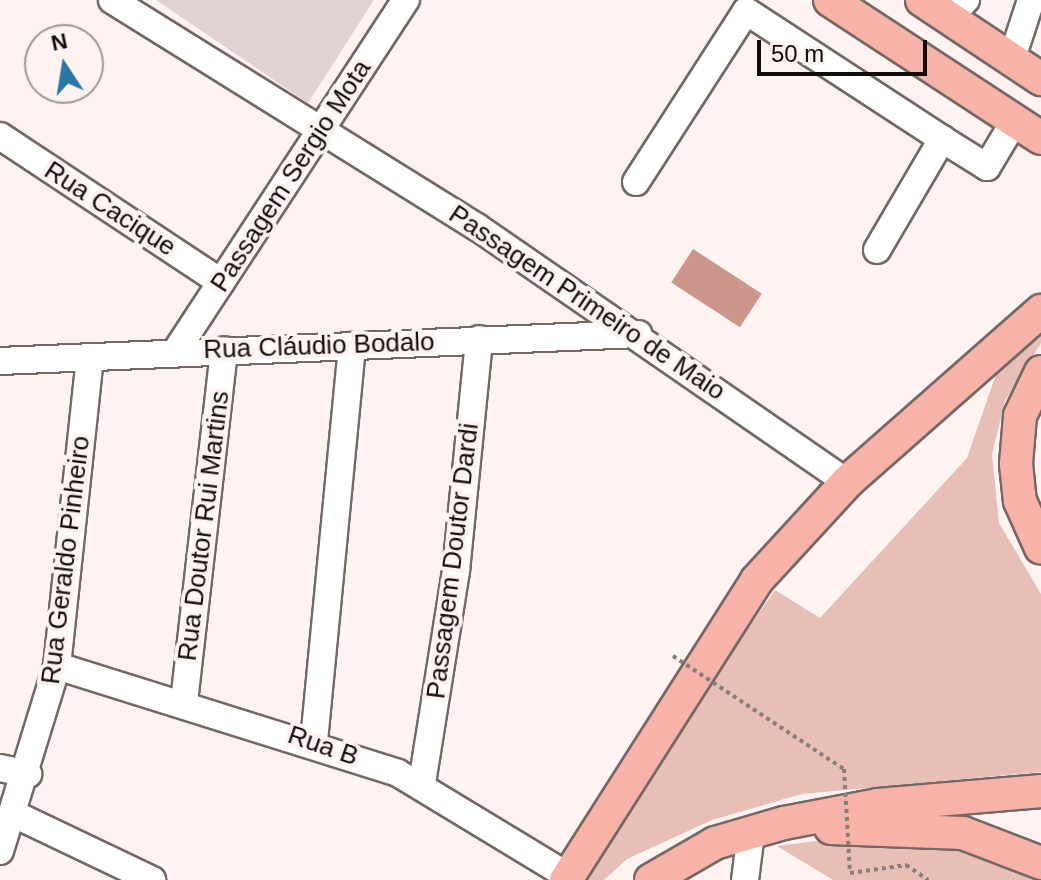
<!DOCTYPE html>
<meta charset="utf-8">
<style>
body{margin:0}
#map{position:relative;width:1041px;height:880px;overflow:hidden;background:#fef3f1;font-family:Helvetica,sans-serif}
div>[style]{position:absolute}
.green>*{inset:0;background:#e7bfb7}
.water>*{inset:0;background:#cc968b;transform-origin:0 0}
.building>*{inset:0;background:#e0d3d1}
.path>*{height:4px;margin-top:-2px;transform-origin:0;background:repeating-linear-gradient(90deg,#857e7c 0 4px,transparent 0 8px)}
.roads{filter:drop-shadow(2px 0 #736865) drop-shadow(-2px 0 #736865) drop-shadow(0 2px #736865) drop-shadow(0 -2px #736865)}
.minor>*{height:26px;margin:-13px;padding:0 13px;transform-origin:13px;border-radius:13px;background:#fff}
.major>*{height:32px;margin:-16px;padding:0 16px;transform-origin:16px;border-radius:16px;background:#f7b3a7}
.path-bridge>*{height:4px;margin-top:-2px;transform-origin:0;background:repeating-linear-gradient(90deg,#857e7c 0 4px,transparent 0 8px)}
span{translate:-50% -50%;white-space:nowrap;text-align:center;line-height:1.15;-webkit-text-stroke:8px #fef3f1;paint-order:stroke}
.street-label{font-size:26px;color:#100c0b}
.north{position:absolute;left:24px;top:24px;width:80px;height:80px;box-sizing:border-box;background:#fef3f1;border:2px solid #9f9795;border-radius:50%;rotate:348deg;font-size:22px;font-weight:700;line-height:32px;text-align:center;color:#100c0b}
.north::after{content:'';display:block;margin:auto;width:28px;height:36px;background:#2977a9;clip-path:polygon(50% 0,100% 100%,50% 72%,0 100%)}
.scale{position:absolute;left:757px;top:40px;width:170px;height:36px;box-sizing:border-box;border:4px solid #100c0b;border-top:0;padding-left:10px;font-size:24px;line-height:28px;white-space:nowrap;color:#100c0b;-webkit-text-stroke:6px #fef3f1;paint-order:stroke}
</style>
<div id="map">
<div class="green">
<div style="clip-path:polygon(1041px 327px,1041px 343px,1005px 401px,992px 454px,999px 523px,1041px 594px,1041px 772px,802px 794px,712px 820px,627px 859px,604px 880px,588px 880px,685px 718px,775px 590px,820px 618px,967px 458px,996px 374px)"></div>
<div style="clip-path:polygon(887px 832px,962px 834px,1041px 870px,1041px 880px,833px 880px,777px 846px)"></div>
</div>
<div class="water">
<div style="left:693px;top:249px;width:82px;height:40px;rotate:33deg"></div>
</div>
<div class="building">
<div style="clip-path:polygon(156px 0,374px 0,308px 103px)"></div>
</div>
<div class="path">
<div style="left:850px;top:873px;width:57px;rotate:-8.1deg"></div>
<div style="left:906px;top:865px;width:27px;rotate:34deg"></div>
</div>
<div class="roads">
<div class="minor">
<div style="left:112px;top:0;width:430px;rotate:31.9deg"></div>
<div style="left:477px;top:227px;width:449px;rotate:34.6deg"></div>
<div style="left:949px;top:18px;width:25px;rotate:-47deg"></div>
<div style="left:1015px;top:49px;width:52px;rotate:-71.9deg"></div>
<div style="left:0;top:136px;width:265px;rotate:33.5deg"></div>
<div style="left:636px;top:182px;width:203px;rotate:-57.2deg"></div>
<div style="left:746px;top:11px;width:234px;rotate:33.1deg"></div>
<div style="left:877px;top:250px;width:129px;rotate:-59.6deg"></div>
<div style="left:942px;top:139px;width:53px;rotate:31.9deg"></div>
<div style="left:987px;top:167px;width:39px;rotate:-59deg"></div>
<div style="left:176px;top:351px;width:420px;rotate:-56.8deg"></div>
<div style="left:0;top:361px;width:639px;rotate:-2.42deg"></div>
<div style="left:57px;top:666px;width:357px;rotate:17.4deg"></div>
<div style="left:398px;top:773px;width:199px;rotate:31.2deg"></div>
<div style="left:184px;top:702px;width:354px;rotate:-83.5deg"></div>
<div style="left:314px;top:741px;width:397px;rotate:-84.5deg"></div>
<div style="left:0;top:768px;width:29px;rotate:12deg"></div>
<div style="left:422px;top:783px;width:215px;rotate:-80.9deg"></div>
<div style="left:456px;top:571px;width:233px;rotate:-84.3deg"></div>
<div style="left:16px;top:815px;width:151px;rotate:25.5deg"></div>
<div style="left:0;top:851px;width:194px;rotate:-72.9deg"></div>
<div style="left:57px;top:666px;width:310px;rotate:-83.9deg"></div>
<div style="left:745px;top:880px;width:47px;rotate:-82.7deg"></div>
</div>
<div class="major">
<div style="left:830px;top:0;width:252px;rotate:33.2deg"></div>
<div style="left:922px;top:0;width:143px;rotate:33.6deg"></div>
<div style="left:1041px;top:372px;width:49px;rotate:115.5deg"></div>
<div style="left:1020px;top:416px;width:48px;rotate:94.8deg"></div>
<div style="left:1016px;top:464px;width:37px;rotate:84deg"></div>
<div style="left:1020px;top:501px;width:51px;rotate:65.9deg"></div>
<div style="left:831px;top:828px;width:132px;rotate:2.2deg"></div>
<div style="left:963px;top:833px;width:84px;rotate:21deg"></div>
<div style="left:566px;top:880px;width:356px;rotate:-57.5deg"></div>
<div style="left:757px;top:580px;width:133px;rotate:-47.4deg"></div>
<div style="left:847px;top:482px;width:259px;rotate:-41.4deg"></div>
<div style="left:651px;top:880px;width:74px;rotate:-30deg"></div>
<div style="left:715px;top:843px;width:72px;rotate:-16.2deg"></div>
<div style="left:784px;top:823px;width:96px;rotate:-10.8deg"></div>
<div style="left:878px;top:805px;width:164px;rotate:-4.9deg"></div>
</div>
</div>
<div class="path-bridge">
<div style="left:673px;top:656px;width:205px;rotate:33.5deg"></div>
<div style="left:844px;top:769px;width:104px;rotate:86.7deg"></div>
</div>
<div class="street-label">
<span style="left:291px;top:176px;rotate:-57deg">Passagem Sergio Mota</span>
<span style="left:110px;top:209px;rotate:33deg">Rua Cacique</span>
<span style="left:587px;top:303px;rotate:34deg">Passagem Primeiro de Maio</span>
<span style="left:319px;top:346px;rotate:-2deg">Rua Cláudio Bodalo</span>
<span style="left:204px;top:526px;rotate:-83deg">Rua Doutor Rui Martins</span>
<span style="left:66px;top:560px;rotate:-83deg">Rua Geraldo Pinheiro</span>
<span style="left:453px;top:561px;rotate:-83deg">Passagem Doutor Dardi</span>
<span style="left:323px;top:746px;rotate:19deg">Rua B</span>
</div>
<div class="north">N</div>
<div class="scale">50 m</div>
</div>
